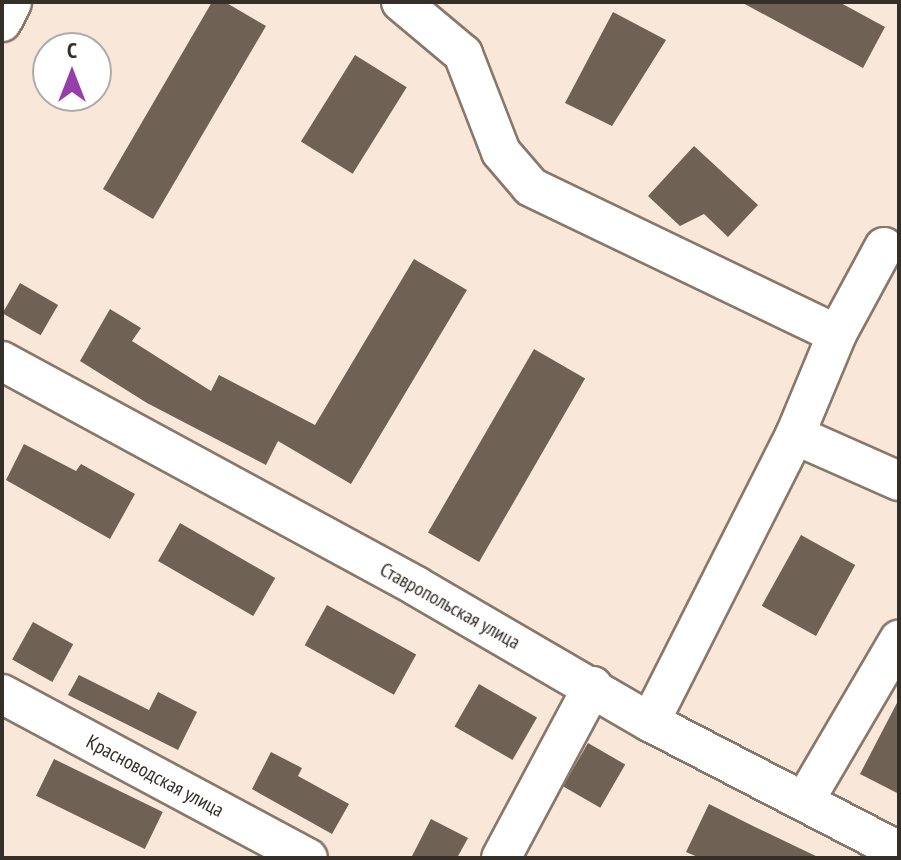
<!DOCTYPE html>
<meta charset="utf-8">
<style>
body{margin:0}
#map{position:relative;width:901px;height:860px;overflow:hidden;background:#f9e8d9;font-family:"PT Sans Narrow",sans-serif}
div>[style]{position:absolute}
.building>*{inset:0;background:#6f6154;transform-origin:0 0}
.roads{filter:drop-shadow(2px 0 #87786a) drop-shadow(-2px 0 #87786a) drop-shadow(0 2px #87786a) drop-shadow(0 -2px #87786a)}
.minor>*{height:38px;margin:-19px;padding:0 19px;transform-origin:19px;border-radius:19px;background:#fff}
span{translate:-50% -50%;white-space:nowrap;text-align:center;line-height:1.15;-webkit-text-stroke:8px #fff;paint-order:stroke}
.street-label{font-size:20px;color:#352f29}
.frame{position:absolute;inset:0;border:4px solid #352f29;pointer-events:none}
.north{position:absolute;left:32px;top:32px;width:80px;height:80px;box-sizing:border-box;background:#fff;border:2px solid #aeaca9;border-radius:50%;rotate:0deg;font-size:22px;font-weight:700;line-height:32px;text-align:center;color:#352f29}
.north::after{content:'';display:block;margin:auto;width:28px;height:36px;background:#963fab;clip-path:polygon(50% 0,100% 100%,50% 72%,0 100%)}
</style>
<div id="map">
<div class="building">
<div style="clip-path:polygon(212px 2px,225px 2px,266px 26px,153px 219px,103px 189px)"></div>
<div style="clip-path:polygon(741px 2px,839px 2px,885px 27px,863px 68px)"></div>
<div style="clip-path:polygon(613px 12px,666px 40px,612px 126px,565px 103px)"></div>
<div style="left:355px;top:55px;width:61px;height:102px;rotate:32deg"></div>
<div style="clip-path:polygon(694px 146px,758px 205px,728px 237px,704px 214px,680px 226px,648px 196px)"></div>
<div style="clip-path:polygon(414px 259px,467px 290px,351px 484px,278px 441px,266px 465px,147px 403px,80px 361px,110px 309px,141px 328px,132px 341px,211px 391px,219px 375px,315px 425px)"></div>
<div style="left:20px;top:283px;width:44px;height:35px;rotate:30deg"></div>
<div style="left:534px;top:349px;width:59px;height:212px;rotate:30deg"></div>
<div style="clip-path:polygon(24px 444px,76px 471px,81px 464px,135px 494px,110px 539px,6px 480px)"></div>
<div style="left:180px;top:523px;width:110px;height:44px;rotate:30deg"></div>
<div style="left:801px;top:535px;width:62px;height:81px;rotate:29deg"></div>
<div style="left:327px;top:605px;width:102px;height:46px;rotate:29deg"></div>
<div style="left:33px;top:622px;width:46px;height:43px;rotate:29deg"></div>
<div style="clip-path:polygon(79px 675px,149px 710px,158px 692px,197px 712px,178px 750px,68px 695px)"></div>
<div style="left:479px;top:684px;width:67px;height:49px;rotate:30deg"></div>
<div style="clip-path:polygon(899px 699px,899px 794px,860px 774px)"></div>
<div style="left:588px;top:743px;width:43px;height:50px;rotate:30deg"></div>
<div style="clip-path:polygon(271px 752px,302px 768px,298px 776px,349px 804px,332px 834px,252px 789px)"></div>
<div style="left:54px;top:759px;width:121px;height:41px;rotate:26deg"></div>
<div style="clip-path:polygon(709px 804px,753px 826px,820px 858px,700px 858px,686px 852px)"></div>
<div style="clip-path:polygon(431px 819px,468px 838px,457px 858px,411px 858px)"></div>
</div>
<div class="roads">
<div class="minor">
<div style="left:401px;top:2px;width:81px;rotate:40deg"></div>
<div style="left:463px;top:54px;width:105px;rotate:68.8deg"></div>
<div style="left:501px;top:152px;width:46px;rotate:49.4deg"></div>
<div style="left:531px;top:187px;width:339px;rotate:25.7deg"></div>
<div style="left:2px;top:22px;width:22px;rotate:-63deg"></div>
<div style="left:2px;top:361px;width:471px;rotate:28.5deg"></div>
<div style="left:416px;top:586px;width:271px;rotate:30.2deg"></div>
<div style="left:650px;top:722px;width:280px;rotate:27.4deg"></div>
<div style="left:795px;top:435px;width:114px;rotate:23.9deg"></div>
<div style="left:2px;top:694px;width:347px;rotate:28.2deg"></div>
<div style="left:650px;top:722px;width:322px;rotate:-63.2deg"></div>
<div style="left:795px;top:435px;width:109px;rotate:-67.4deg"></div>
<div style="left:837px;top:334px;width:99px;rotate:-61.6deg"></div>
<div style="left:805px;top:800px;width:186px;rotate:-59.6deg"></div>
<div style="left:501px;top:858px;width:195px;rotate:-61.9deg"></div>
</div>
</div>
<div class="street-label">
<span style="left:450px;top:606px;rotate:29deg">Ставропольская улица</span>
<span style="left:155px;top:776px;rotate:28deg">Красноводская улица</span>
</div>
<div class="frame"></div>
<div class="north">С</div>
</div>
